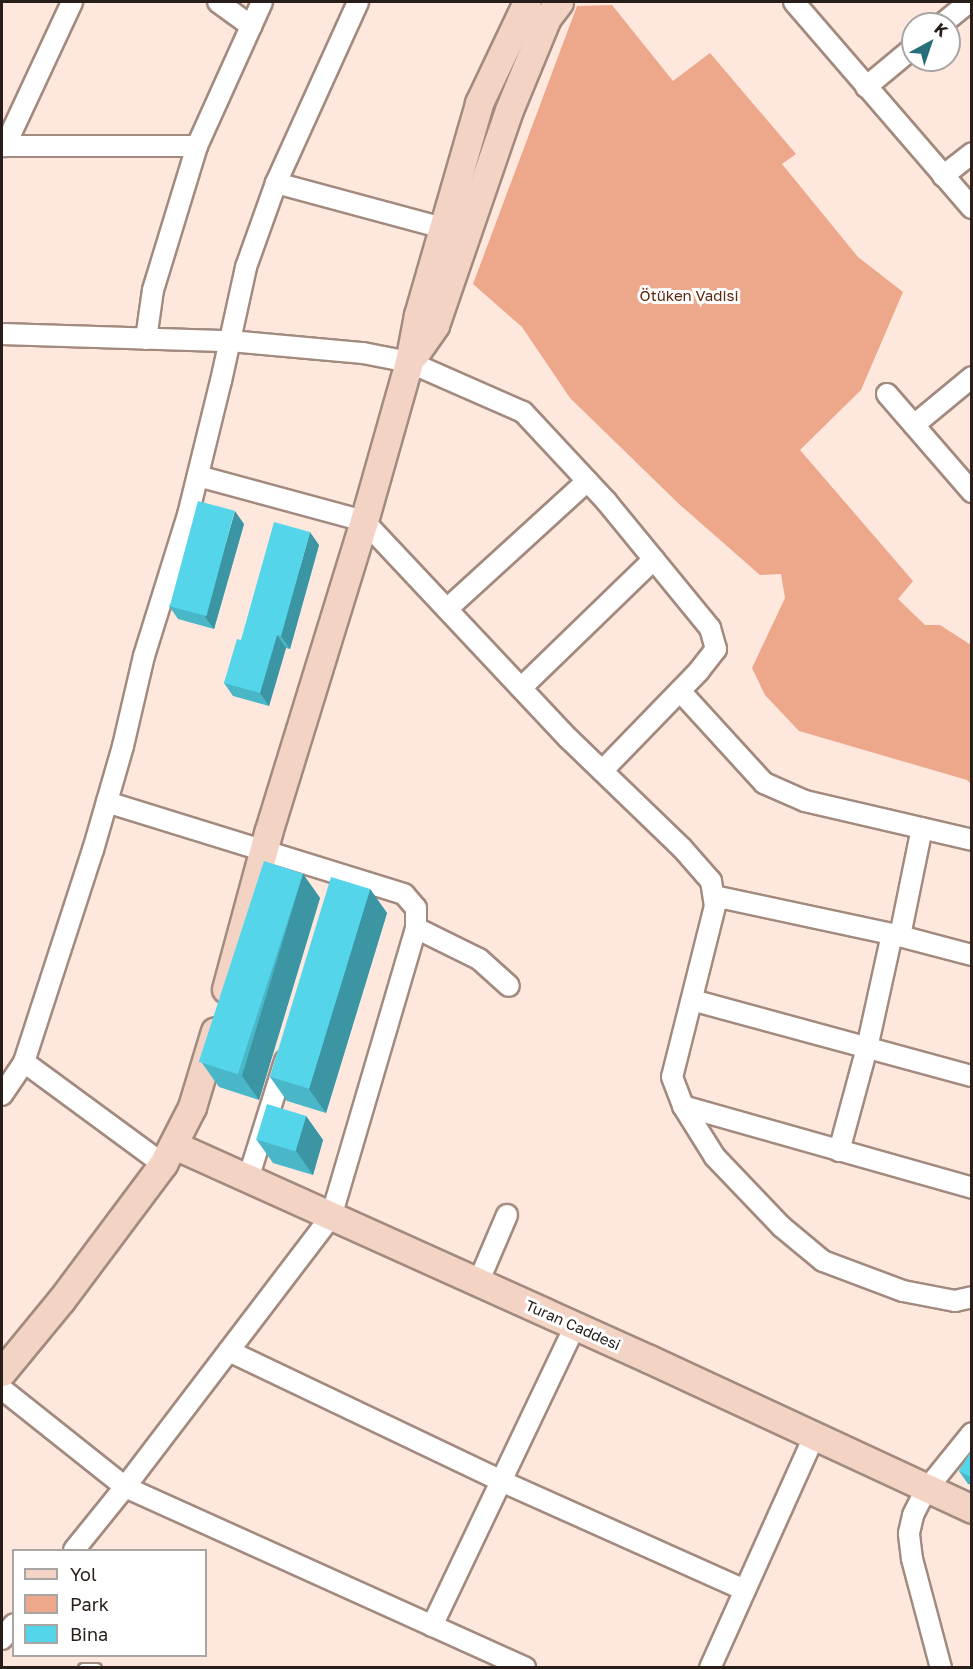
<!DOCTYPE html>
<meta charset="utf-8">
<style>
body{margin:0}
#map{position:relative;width:973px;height:1669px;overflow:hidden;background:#fee7dd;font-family:"Golos Text",sans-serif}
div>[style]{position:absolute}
.green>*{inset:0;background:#eda88b}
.roads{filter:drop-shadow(2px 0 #a38a7f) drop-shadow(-2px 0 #a38a7f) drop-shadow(0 2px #a38a7f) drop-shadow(0 -2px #a38a7f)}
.lane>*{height:9px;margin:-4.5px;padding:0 4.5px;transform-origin:4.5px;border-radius:4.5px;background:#fff}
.street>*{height:20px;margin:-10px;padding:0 10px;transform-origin:10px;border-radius:10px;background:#fff}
.secondary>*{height:27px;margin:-13.5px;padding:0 13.5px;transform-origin:13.5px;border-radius:13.5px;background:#f3d3c4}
.wall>*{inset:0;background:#49b7c8}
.shaded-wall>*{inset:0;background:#3c95a3}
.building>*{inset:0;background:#55d5e9;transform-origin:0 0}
span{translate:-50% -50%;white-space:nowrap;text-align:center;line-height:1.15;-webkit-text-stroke:6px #fff;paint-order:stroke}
.park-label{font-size:15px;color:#5e280e}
.street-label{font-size:15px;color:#271d19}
.frame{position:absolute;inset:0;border:3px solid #271d19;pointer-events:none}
.legend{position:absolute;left:12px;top:1549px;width:195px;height:108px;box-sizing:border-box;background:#fff;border:2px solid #a9a5a3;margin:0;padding:8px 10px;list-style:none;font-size:18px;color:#271d19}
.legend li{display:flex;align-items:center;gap:12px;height:30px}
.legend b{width:30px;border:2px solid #a9a5a3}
.north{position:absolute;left:901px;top:12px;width:60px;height:60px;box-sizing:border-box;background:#fff;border:2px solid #a9a5a3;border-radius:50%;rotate:40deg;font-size:16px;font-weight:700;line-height:24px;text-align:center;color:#271d19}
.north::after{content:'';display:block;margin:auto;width:21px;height:27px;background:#276f7a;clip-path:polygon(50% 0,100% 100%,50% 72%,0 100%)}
</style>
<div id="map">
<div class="green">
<div style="clip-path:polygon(612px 5px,673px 81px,710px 53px,796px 154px,782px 164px,858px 257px,903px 292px,861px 390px,800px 450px,913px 581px,898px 599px,925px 625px,940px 625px,971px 645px,971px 784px,967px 780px,799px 731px,765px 695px,752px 668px,785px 598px,781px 574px,760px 575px,679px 504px,570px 398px,522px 327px,473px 284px,577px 6px)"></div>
</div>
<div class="roads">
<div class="lane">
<div style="left:83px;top:1668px;width:13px"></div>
</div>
<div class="street">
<div style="left:218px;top:2px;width:41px;rotate:36deg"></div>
<div style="left:794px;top:2px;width:272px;rotate:49.2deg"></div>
<div style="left:942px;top:24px;width:35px;rotate:-39deg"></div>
<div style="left:866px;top:87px;width:61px;rotate:-39.7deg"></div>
<div style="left:2px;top:146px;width:195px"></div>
<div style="left:5px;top:146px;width:159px;rotate:-65deg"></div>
<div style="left:943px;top:176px;width:37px;rotate:-38deg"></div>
<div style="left:276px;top:183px;width:173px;rotate:15.1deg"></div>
<div style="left:2px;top:334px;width:228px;rotate:1.8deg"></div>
<div style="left:230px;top:341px;width:134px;rotate:5.2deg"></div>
<div style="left:363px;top:353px;width:47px;rotate:11.1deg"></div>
<div style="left:409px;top:362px;width:124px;rotate:23.7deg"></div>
<div style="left:523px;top:412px;width:122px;rotate:47deg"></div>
<div style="left:606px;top:501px;width:164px;rotate:50.7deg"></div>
<div style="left:710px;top:628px;width:22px;rotate:74deg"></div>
<div style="left:716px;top:649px;width:28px;rotate:128deg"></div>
<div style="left:699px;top:671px;width:139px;rotate:134.1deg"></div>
<div style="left:146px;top:339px;width:49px;rotate:-81.9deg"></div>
<div style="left:153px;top:290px;width:151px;rotate:-73deg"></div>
<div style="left:197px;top:146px;width:158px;rotate:-65.7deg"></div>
<div style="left:887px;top:394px;width:130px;rotate:49.1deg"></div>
<div style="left:914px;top:425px;width:75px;rotate:-39.6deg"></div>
<div style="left:198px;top:476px;width:172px;rotate:15.2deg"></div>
<div style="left:364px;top:521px;width:299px;rotate:46.8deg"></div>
<div style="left:569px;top:739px;width:157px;rotate:44deg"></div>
<div style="left:682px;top:848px;width:44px;rotate:48.7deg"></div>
<div style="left:711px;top:881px;width:25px;rotate:81deg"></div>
<div style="left:715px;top:906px;width:176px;rotate:104.1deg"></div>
<div style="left:672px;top:1077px;width:31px;rotate:69deg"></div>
<div style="left:683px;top:1106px;width:60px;rotate:57.9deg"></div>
<div style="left:715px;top:1157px;width:97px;rotate:46.3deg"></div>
<div style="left:782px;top:1227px;width:53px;rotate:39.7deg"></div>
<div style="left:823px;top:1261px;width:85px;rotate:20.6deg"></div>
<div style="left:903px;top:1291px;width:53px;rotate:10.9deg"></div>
<div style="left:955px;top:1301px;width:17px;rotate:-13deg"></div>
<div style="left:447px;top:609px;width:190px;rotate:-42.4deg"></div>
<div style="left:521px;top:688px;width:185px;rotate:-44.1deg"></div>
<div style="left:680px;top:691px;width:125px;rotate:47.6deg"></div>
<div style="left:764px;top:783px;width:45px;rotate:23.7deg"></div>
<div style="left:805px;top:801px;width:171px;rotate:13.1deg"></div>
<div style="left:714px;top:896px;width:182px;rotate:12.1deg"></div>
<div style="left:892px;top:934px;width:83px;rotate:14.7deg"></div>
<div style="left:416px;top:928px;width:70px;rotate:26.2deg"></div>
<div style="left:479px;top:959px;width:40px;rotate:42deg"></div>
<div style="left:900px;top:936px;width:110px;rotate:-78.5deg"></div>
<div style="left:692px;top:1000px;width:290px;rotate:15.2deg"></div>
<div style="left:24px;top:1062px;width:172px;rotate:36.3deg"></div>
<div style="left:2px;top:1095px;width:40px;rotate:-56deg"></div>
<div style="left:24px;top:1062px;width:223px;rotate:-72deg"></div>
<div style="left:93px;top:850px;width:108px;rotate:-73.9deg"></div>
<div style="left:123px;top:746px;width:92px;rotate:-76.9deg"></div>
<div style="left:144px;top:656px;width:148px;rotate:-72.7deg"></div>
<div style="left:188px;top:515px;width:138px;rotate:-76.2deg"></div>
<div style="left:221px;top:381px;width:117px;rotate:-77.6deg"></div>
<div style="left:246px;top:267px;width:89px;rotate:-70.3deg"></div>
<div style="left:276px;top:183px;width:199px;rotate:-65.6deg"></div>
<div style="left:683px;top:1106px;width:300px;rotate:15.8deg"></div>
<div style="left:839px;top:1151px;width:107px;rotate:-74.8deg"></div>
<div style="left:867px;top:1048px;width:117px;rotate:-77.6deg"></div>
<div style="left:248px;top:1179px;width:124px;rotate:-72.6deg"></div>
<div style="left:478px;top:1283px;width:74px;rotate:-66.9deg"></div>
<div style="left:229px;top:1351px;width:301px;rotate:25.5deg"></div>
<div style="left:501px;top:1481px;width:267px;rotate:24.1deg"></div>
<div style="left:2px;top:1389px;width:157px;rotate:38.5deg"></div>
<div style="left:125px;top:1487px;width:439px;rotate:24.3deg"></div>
<div style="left:74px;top:1550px;width:81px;rotate:-51deg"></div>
<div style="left:125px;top:1487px;width:340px;rotate:-52.7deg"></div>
<div style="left:331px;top:1217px;width:301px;rotate:-73.6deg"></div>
<div style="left:416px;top:928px;width:20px;rotate:-90deg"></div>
<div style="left:416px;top:908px;width:18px;rotate:-131deg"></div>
<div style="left:404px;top:894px;width:311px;rotate:-162.8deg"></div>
<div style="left:432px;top:1626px;width:332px;rotate:-64.5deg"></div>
<div style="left:2px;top:1639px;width:19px;rotate:-51deg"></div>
<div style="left:710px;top:1668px;width:253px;rotate:-65.8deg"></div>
<div style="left:941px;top:1668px;width:113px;rotate:-104.9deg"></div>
<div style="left:912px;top:1559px;width:26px;rotate:-97deg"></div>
<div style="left:909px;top:1533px;width:18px;rotate:-77deg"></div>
<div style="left:913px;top:1515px;width:28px;rotate:-63deg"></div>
<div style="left:926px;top:1490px;width:73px;rotate:-51.1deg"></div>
</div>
<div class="secondary">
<div style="left:415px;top:354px;width:35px;rotate:-55deg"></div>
<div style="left:435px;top:325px;width:227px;rotate:-71deg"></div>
<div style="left:509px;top:110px;width:100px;rotate:-67.6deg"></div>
<div style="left:547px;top:18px;width:20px;rotate:-53deg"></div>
<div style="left:226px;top:989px;width:162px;rotate:-74.9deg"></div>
<div style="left:268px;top:833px;width:326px;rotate:-72.9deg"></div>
<div style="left:364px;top:521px;width:165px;rotate:-74.2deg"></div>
<div style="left:409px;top:362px;width:48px;rotate:-79.2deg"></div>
<div style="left:418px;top:315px;width:221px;rotate:-73.9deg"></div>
<div style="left:479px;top:103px;width:112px;rotate:-64.6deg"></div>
<div style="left:174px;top:1145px;width:521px;rotate:24.25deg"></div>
<div style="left:649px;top:1359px;width:356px;rotate:24.9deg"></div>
<div style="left:2px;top:1372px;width:94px;rotate:-50.6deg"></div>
<div style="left:62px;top:1299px;width:169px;rotate:-53.2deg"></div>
<div style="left:163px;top:1164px;width:64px;rotate:-63deg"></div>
<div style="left:192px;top:1107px;width:79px;rotate:-73.2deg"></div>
</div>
</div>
<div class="wall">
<div style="clip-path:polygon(244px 524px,214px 629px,178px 619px,169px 606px)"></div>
<div style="clip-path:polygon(319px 545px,290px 649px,286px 648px,269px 706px,233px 696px,224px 683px,241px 640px)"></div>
<div style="clip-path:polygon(303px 874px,320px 898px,259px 1100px,219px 1087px,202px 1063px)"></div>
<div style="clip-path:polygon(370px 889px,387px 913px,326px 1113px,287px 1101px,270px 1077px)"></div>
<div style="clip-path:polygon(306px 1116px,323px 1140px,313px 1175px,273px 1163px,256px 1139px)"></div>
<div style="clip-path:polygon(972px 1450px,972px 1485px,968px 1484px,959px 1471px)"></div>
</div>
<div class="shaded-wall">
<div style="clip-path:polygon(235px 511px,244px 524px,214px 629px,205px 617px)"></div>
<div style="clip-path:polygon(310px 532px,319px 545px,290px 649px,281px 636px)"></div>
<div style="clip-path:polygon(277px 635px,286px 648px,269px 706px,260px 693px)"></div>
<div style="clip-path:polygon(303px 874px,320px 898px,259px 1100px,242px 1076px)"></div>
<div style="clip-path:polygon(370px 889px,387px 913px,326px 1113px,309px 1089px)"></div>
<div style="clip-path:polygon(306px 1116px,323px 1140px,313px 1175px,296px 1151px)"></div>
</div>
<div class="building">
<div style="left:198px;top:501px;width:38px;height:109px;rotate:15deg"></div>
<div style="clip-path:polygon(274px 522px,310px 532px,281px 636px,277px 635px,260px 693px,224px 683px,237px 639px,241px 640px)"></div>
<div style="left:264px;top:861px;width:41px;height:211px;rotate:18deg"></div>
<div style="left:331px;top:877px;width:41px;height:209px;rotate:17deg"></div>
<div style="left:267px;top:1104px;width:41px;height:37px;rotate:17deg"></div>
<div style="clip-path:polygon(972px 1450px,972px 1478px,959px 1471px)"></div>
</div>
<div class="park-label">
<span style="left:689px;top:296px">Ötüken Vadisi</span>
</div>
<div class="street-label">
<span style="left:573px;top:1325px;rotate:24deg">Turan Caddesi</span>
</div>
<div class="frame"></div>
<ul class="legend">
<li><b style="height:8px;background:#f3d3c4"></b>Yol</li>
<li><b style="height:16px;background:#eda88b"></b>Park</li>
<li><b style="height:16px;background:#55d5e9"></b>Bina</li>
</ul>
<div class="north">K</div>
</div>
